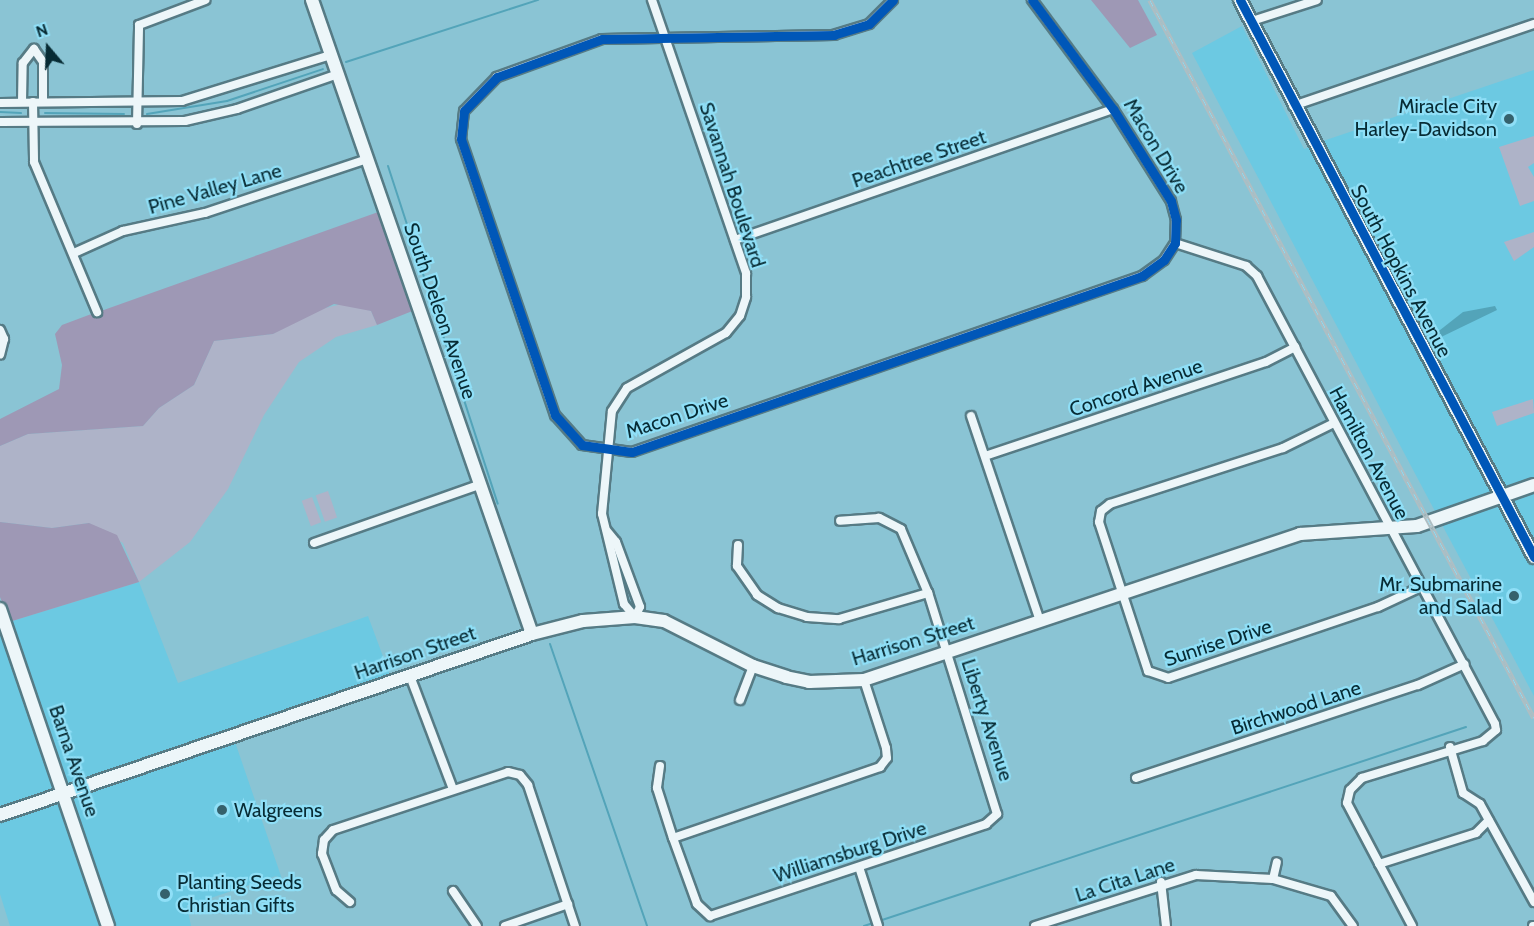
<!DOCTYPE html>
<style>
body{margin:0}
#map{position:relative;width:1534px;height:926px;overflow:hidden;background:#8ac4d4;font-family:Cabin,sans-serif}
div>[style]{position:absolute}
.built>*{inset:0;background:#6cc9e2}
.green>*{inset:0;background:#aeb3c8;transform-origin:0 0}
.forest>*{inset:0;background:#9e98b5}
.water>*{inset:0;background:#53a4b9}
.stream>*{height:2px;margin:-1px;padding:0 1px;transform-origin:1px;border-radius:1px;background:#53a4b9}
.roads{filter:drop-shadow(2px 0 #567b85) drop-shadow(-2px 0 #567b85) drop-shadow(0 2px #567b85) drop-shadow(0 -2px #567b85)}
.street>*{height:8px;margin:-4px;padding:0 4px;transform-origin:4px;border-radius:4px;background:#edf6f9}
.secondary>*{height:12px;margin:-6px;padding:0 6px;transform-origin:6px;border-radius:6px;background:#edf6f9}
.rail>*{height:4.5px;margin-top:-2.25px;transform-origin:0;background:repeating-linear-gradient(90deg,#8fdff7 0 7px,#aebec3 0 14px);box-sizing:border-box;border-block:2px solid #aebec3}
.cycleway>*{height:9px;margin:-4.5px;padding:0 4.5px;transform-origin:4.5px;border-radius:4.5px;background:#0057b8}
.dots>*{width:16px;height:16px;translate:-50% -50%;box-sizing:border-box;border:3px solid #8fdff7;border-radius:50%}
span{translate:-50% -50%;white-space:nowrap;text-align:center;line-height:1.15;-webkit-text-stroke:4.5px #8fdff7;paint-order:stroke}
.poi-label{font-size:20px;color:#072b34}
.right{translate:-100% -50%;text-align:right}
.left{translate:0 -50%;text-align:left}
.street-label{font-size:20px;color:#072b34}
.north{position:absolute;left:18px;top:18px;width:60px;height:60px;-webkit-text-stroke:4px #8fdff7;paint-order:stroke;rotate:341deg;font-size:16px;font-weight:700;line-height:24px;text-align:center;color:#072b34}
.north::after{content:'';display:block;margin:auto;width:21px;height:27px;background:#072b34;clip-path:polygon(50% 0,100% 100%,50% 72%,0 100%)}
</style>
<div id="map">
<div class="built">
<div style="clip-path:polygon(1242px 26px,1304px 149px,1310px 147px,1495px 494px,1437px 515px,1192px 53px)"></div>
<div style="clip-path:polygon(1534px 70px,1534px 482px,1503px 492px,1317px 143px)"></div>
<div style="clip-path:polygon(1534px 490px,1534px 549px,1507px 499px)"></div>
<div style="clip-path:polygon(1499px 502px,1534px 565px,1534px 696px,1441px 523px)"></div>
<div style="clip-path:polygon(139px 582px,178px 683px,368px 616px,391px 678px,67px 789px,9px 622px)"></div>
<div style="clip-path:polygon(0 625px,59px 791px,0 811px)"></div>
<div style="clip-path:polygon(234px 739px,282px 879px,276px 876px,187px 906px,191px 926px,113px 926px,69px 797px)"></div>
<div style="clip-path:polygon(62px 800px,104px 926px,10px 926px,0 894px,0 820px)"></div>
</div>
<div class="green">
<div style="clip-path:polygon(1534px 136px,1534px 163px,1528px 167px,1534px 177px,1534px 201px,1520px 206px,1499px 147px)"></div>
<div style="clip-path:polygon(1534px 232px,1534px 247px,1514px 261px,1504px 242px)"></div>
<div style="clip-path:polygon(346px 303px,371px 311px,377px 325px,336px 337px,299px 362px,264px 415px,228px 489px,190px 542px,139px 582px,123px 543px,89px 523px,52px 528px,0 522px,0 446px,28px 434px,143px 426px,159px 408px,194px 385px,214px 341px,273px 334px,309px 312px)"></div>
<div style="clip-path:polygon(1533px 399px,1534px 413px,1497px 426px,1492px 412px)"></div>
<div style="left:328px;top:491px;width:28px;height:13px;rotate:71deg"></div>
<div style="left:312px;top:497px;width:27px;height:11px;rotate:70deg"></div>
</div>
<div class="forest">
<div style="clip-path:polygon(1091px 0,1138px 0,1157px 35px,1130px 48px)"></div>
<div style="clip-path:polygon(381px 211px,415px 310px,377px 325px,371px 311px,334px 304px,273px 334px,214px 341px,194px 385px,159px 408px,143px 426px,28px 434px,0 446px,0 419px,59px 389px,62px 365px,55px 334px,62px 325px,94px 313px,96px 317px,101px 311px)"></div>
<div style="clip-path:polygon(0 522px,52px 528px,89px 523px,117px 535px,139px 582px,9px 622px,0 597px)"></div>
</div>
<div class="water">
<div style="clip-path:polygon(1495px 306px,1497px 310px,1437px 339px,1435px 334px,1463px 312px)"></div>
</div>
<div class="stream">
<div style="left:346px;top:62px;width:202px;rotate:-17.9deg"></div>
<div style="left:0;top:112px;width:21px;rotate:3deg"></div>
<div style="left:45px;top:113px;width:79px;rotate:0.7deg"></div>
<div style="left:147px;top:114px;width:81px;rotate:-9.2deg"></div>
<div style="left:227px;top:101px;width:101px;rotate:-18.4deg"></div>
<div style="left:388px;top:166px;width:355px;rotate:72deg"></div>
<div style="left:550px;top:644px;width:298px;rotate:71deg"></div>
<div style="left:864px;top:926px;width:634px;rotate:-18.29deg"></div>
</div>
<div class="roads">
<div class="street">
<div style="left:893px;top:0;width:34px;rotate:135deg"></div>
<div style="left:869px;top:24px;width:37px;rotate:163deg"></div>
<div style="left:834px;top:35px;width:232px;rotate:179deg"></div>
<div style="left:602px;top:39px;width:112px;rotate:160.1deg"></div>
<div style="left:497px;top:77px;width:47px;rotate:134.1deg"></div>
<div style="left:464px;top:111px;width:28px;rotate:96deg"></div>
<div style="left:461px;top:139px;width:292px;rotate:71.2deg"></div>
<div style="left:555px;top:415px;width:40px;rotate:48deg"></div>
<div style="left:582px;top:445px;width:50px;rotate:8deg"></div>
<div style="left:632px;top:452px;width:540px;rotate:-19.04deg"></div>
<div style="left:1142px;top:276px;width:27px;rotate:-36deg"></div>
<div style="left:1164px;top:260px;width:20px;rotate:-57deg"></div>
<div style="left:1175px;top:243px;width:23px;rotate:-88deg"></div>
<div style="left:1176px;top:220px;width:20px;rotate:-105deg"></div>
<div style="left:1171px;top:201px;width:109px;rotate:-122.2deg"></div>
<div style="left:1113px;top:109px;width:136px;rotate:-126.6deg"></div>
<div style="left:1252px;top:21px;width:68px;rotate:-17.9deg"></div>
<div style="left:22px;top:102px;width:39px;rotate:-89deg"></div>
<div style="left:23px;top:63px;width:18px;rotate:-52deg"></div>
<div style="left:34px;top:49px;width:16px;rotate:55deg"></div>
<div style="left:43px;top:62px;width:40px;rotate:90deg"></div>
<div style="left:33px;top:102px;width:60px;rotate:89deg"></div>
<div style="left:34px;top:162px;width:163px;rotate:67.2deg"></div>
<div style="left:0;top:103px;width:182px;rotate:-0.6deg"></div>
<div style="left:182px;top:101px;width:156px;rotate:-17.2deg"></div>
<div style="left:1293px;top:106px;width:255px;rotate:-18.8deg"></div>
<div style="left:0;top:122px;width:185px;rotate:-0.3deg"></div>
<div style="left:185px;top:121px;width:53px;rotate:-13deg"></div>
<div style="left:237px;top:109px;width:107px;rotate:-19.1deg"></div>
<div style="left:137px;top:124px;width:99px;rotate:-88.8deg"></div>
<div style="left:139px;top:25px;width:71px;rotate:-20.7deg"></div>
<div style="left:735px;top:240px;width:400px;rotate:-19.1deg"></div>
<div style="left:1175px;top:243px;width:75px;rotate:17.9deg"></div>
<div style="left:1246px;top:266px;width:15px;rotate:42deg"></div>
<div style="left:1257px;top:276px;width:507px;rotate:62.02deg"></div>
<div style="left:1495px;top:724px;width:6px;rotate:81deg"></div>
<div style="left:1496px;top:730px;width:17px;rotate:140deg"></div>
<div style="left:1483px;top:741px;width:127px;rotate:163deg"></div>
<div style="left:1362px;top:778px;width:17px;rotate:135deg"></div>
<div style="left:1350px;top:790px;width:13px;rotate:103deg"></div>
<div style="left:1347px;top:803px;width:139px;rotate:62.1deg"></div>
<div style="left:74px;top:253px;width:54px;rotate:-24.2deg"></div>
<div style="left:123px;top:231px;width:84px;rotate:-12.4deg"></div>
<div style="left:205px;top:213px;width:171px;rotate:-18.4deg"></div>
<div style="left:0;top:330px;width:10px;rotate:66deg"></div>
<div style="left:4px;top:339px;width:16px;rotate:104deg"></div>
<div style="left:971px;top:416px;width:216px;rotate:71.4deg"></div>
<div style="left:1334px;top:423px;width:57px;rotate:153.9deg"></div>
<div style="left:1283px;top:448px;width:182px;rotate:162.1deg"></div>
<div style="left:1110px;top:504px;width:11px;rotate:142deg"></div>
<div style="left:1101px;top:511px;width:11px;rotate:100deg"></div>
<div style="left:1099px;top:522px;width:157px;rotate:71.8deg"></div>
<div style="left:1148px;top:671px;width:21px;rotate:19deg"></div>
<div style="left:1168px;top:678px;width:222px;rotate:-18.7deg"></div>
<div style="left:1378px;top:607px;width:50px;rotate:-25deg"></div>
<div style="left:985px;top:456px;width:296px;rotate:-18.5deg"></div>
<div style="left:1266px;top:362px;width:33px;rotate:-27deg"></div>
<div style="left:607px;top:531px;width:14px;rotate:51deg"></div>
<div style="left:616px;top:542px;width:69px;rotate:69.7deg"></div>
<div style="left:640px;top:607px;width:11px;rotate:117deg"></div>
<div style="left:635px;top:617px;width:17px;rotate:-130deg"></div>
<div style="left:624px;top:604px;width:93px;rotate:-103.7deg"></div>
<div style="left:602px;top:514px;width:103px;rotate:-84.5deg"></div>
<div style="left:612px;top:411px;width:27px;rotate:-57deg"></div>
<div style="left:627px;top:388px;width:113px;rotate:-29.1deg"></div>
<div style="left:726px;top:333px;width:22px;rotate:-51deg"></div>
<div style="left:740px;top:316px;width:20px;rotate:-72deg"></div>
<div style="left:746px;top:297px;width:24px;rotate:-90deg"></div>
<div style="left:746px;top:273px;width:289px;rotate:-109deg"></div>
<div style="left:314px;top:543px;width:175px;rotate:-19.4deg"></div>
<div style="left:738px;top:545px;width:21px;rotate:93deg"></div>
<div style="left:737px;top:566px;width:35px;rotate:55deg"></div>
<div style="left:757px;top:595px;width:25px;rotate:32deg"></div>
<div style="left:778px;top:608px;width:30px;rotate:17deg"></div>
<div style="left:807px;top:617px;width:32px;rotate:4deg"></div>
<div style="left:839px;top:619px;width:93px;rotate:-16.3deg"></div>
<div style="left:410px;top:676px;width:121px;rotate:69.2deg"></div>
<div style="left:740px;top:700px;width:36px;rotate:-69deg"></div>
<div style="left:1450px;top:747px;width:48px;rotate:74.2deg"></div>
<div style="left:1463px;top:793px;width:20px;rotate:33deg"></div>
<div style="left:1480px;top:804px;width:112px;rotate:61.1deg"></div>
<div style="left:660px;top:766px;width:22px;rotate:98deg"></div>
<div style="left:657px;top:788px;width:52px;rotate:72.3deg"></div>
<div style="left:673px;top:838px;width:70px;rotate:70deg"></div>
<div style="left:697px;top:904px;width:18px;rotate:43deg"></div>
<div style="left:710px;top:916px;width:291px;rotate:-18.4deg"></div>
<div style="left:986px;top:824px;width:15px;rotate:-42deg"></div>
<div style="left:997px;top:814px;width:232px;rotate:-107.3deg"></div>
<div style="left:928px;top:593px;width:69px;rotate:-112.9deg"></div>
<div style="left:901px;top:529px;width:25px;rotate:-153deg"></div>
<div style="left:879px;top:518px;width:39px;rotate:176deg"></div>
<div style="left:1136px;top:778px;width:297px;rotate:-18.3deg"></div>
<div style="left:1418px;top:685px;width:51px;rotate:-24.1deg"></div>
<div style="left:673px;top:838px;width:219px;rotate:-18.9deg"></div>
<div style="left:880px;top:767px;width:11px;rotate:-52deg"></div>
<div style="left:887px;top:758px;width:10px;rotate:-96deg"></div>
<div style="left:886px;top:748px;width:71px;rotate:-107.9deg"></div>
<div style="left:1379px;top:864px;width:102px;rotate:-17.7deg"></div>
<div style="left:1476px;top:833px;width:18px;rotate:-45deg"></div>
<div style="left:859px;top:867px;width:62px;rotate:72.1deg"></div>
<div style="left:1273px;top:879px;width:17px;rotate:-77deg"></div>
<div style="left:1161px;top:882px;width:44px;rotate:83.5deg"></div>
<div style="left:453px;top:891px;width:42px;rotate:55.6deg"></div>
<div style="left:350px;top:902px;width:18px;rotate:-139deg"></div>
<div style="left:336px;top:890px;width:39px;rotate:-111deg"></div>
<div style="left:322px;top:854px;width:14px;rotate:-82deg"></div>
<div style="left:324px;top:840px;width:13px;rotate:-48deg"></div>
<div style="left:333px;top:830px;width:184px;rotate:-18.3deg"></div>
<div style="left:508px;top:772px;width:12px;rotate:14deg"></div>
<div style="left:520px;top:775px;width:13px;rotate:51deg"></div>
<div style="left:528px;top:785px;width:149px;rotate:71.6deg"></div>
<div style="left:505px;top:926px;width:67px;rotate:-19.2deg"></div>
<div style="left:1035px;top:926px;width:169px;rotate:-17.6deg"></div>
<div style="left:1196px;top:875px;width:77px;rotate:3deg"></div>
<div style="left:1273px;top:879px;width:60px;rotate:16.3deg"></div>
<div style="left:1331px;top:896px;width:37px;rotate:54deg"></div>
<div style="left:1533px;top:926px;width:1px"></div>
</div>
<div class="secondary">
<div style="left:312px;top:0;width:671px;rotate:70.86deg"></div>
<div style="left:1240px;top:0;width:630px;rotate:62.17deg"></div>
<div style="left:0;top:609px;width:335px;rotate:71.2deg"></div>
<div style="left:0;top:815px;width:562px;rotate:-18.79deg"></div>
<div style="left:532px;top:634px;width:53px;rotate:-14.3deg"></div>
<div style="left:583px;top:621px;width:52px;rotate:-4.4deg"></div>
<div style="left:635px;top:617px;width:29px;rotate:8deg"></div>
<div style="left:664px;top:621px;width:100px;rotate:26.8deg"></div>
<div style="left:753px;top:666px;width:35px;rotate:18deg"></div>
<div style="left:786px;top:677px;width:24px;rotate:12deg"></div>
<div style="left:809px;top:682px;width:55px;rotate:-2.1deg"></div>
<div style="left:864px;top:680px;width:460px;rotate:-18.5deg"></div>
<div style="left:1300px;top:534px;width:117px;rotate:-3.9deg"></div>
<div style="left:1417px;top:526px;width:124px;rotate:-19.3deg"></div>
</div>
</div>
<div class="rail">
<div style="left:1150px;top:0;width:814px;rotate:61.86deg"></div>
</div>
<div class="cycleway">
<div style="left:893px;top:0;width:34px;rotate:135deg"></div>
<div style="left:869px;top:24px;width:37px;rotate:163deg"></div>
<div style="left:834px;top:35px;width:232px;rotate:179deg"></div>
<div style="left:602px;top:39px;width:112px;rotate:160.1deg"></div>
<div style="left:497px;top:77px;width:47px;rotate:134.1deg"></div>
<div style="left:464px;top:111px;width:28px;rotate:96deg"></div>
<div style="left:461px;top:139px;width:292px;rotate:71.2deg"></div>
<div style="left:555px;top:415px;width:40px;rotate:48deg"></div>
<div style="left:582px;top:445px;width:50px;rotate:8deg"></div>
<div style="left:632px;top:452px;width:540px;rotate:-19.04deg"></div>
<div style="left:1142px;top:276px;width:27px;rotate:-36deg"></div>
<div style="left:1164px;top:260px;width:20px;rotate:-57deg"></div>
<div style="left:1175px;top:243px;width:23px;rotate:-88deg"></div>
<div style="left:1176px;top:220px;width:20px;rotate:-105deg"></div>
<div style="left:1171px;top:201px;width:109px;rotate:-122.2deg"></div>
<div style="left:1113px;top:109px;width:136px;rotate:-126.6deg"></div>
<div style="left:1240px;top:0;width:630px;rotate:62.17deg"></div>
</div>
<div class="dots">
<div style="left:1509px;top:119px;background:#35616c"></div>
<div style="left:1514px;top:596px;background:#35616c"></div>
<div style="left:222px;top:810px;background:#35616c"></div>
<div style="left:165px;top:894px;background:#35616c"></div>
</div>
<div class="poi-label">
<span class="right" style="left:1497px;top:118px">Miracle City<br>Harley-Davidson</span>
<span class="right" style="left:1502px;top:596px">Mr. Submarine<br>and Salad</span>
<span class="left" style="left:234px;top:810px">Walgreens</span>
<span class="left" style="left:177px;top:894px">Planting Seeds<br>Christian Gifts</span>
</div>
<div class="street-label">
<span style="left:1156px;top:146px;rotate:59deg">Macon Drive</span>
<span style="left:919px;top:159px;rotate:-19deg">Peachtree Street</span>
<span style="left:732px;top:185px;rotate:72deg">Savannah Boulevard</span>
<span style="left:215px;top:189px;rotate:-16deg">Pine Valley Lane</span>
<span style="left:1401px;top:271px;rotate:62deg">South Hopkins Avenue</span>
<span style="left:440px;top:311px;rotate:71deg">South Deleon Avenue</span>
<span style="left:1136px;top:388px;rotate:-19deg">Concord Avenue</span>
<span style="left:677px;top:416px;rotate:-18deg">Macon Drive</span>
<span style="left:1369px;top:453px;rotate:62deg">Hamilton Avenue</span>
<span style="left:913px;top:641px;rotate:-17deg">Harrison Street</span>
<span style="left:1218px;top:643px;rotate:-18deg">Sunrise Drive</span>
<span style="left:415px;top:653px;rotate:-19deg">Harrison Street</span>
<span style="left:1296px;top:708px;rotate:-18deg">Birchwood Lane</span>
<span style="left:987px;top:720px;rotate:72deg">Liberty Avenue</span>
<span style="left:74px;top:761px;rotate:71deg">Barna Avenue</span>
<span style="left:850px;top:852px;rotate:-18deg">Williamsburg Drive</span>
<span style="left:1125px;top:880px;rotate:-18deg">La Cita Lane</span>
</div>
<div class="north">N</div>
</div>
